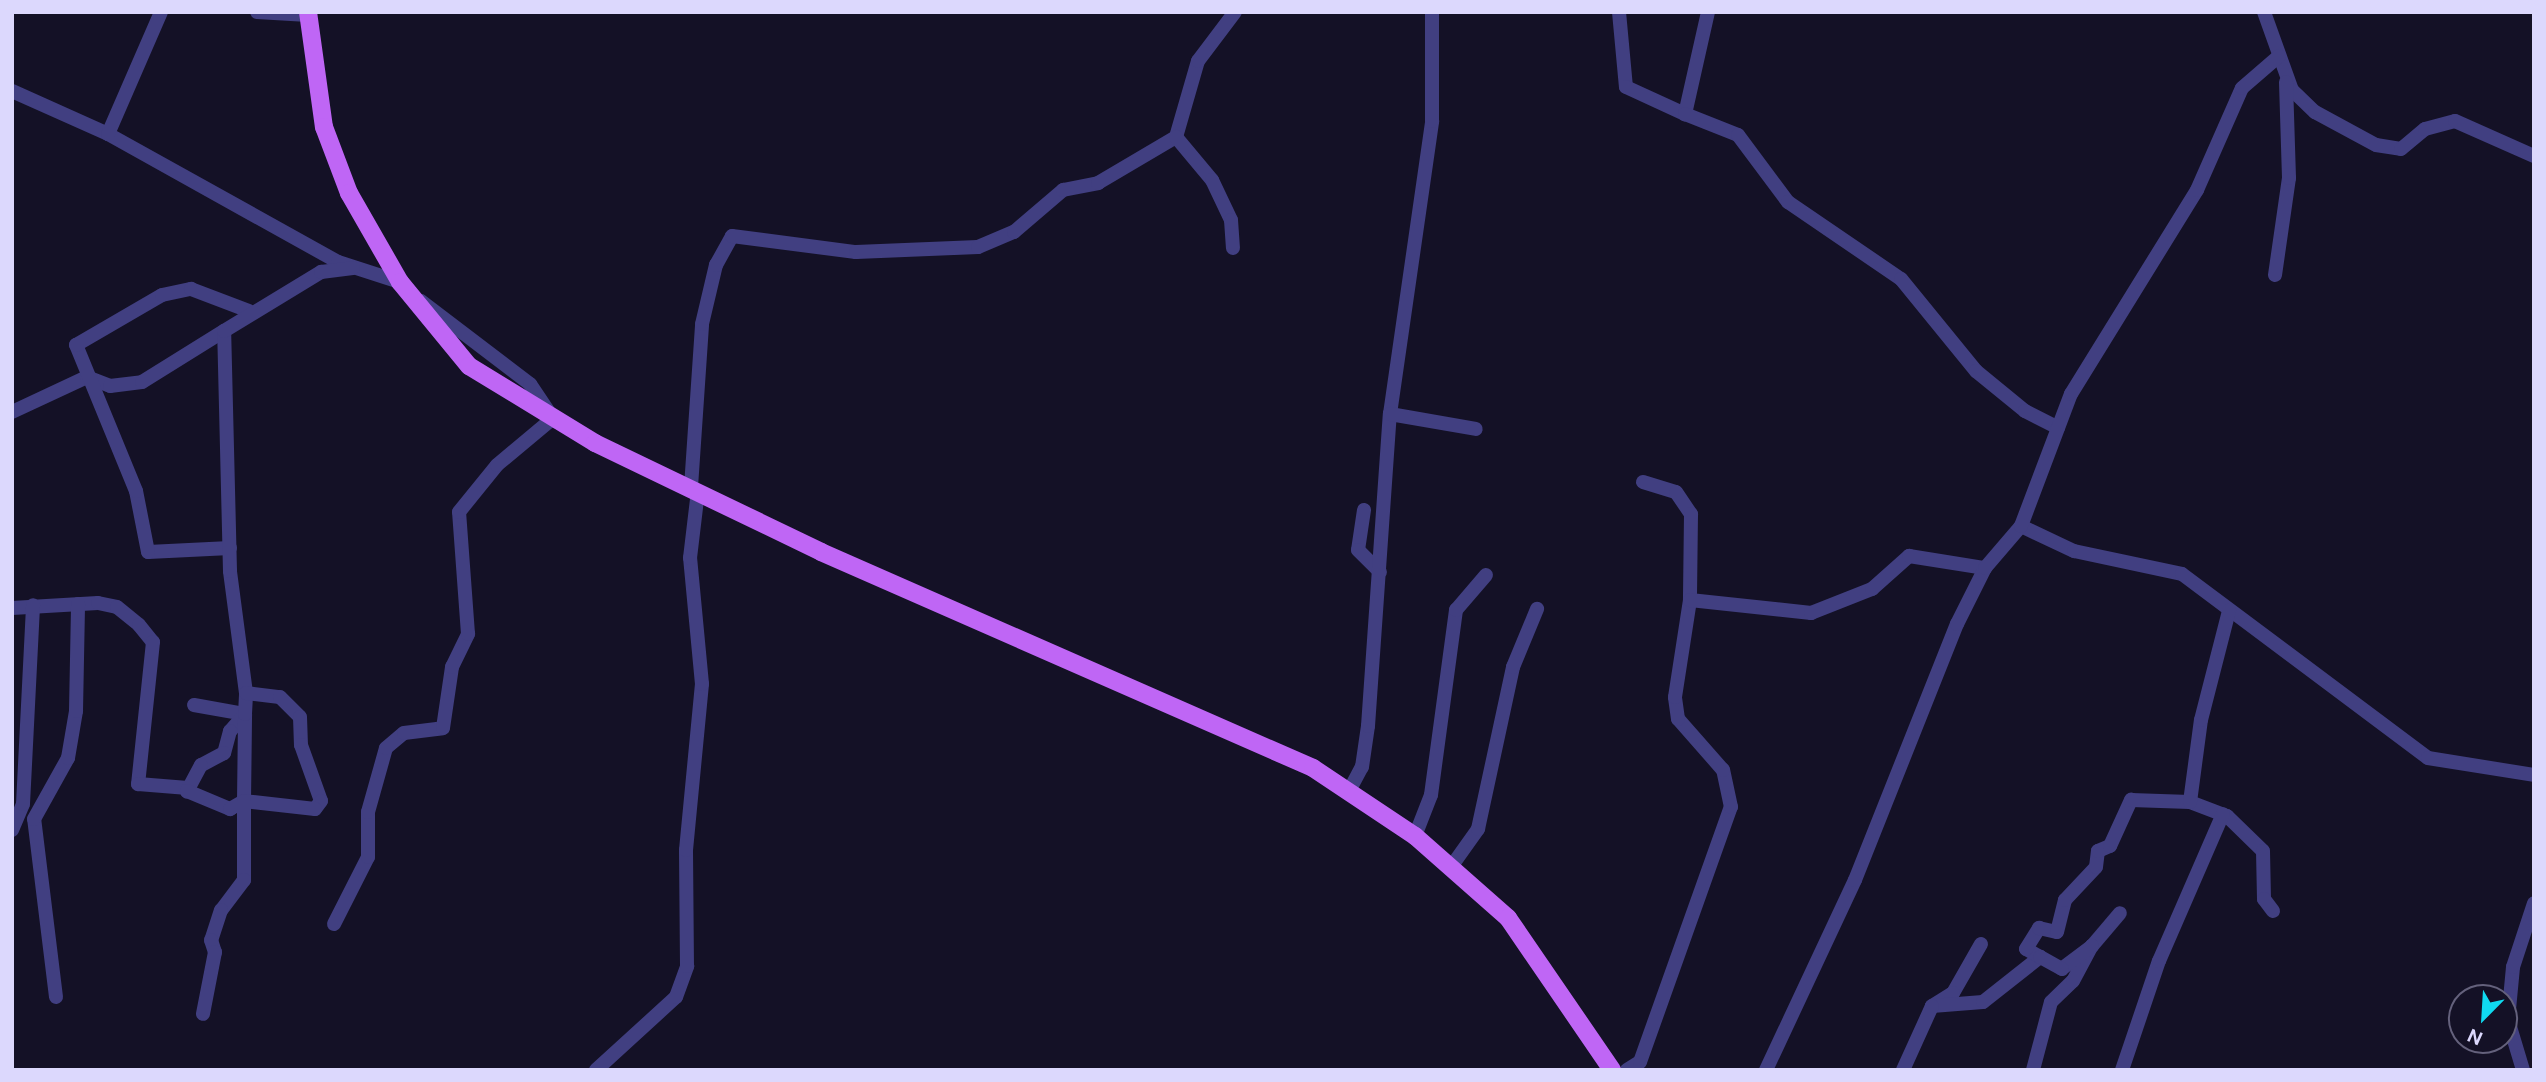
<!DOCTYPE html>
<style>
body{margin:0}
#map{position:relative;width:2546px;height:1082px;overflow:hidden;background:#141126;font-family:"DM Sans",sans-serif}
div>[style]{position:absolute}
.minor>*{height:14px;margin:-7px;padding:0 7px;transform-origin:7px;border-radius:7px;background:#413f81}
.major>*{height:18px;margin:-9px;padding:0 9px;transform-origin:9px;border-radius:9px;background:#bf66f5}
span{translate:-50% -50%;white-space:nowrap;text-align:center;line-height:1.15;-webkit-text-stroke:7px #141126;paint-order:stroke}
.frame{position:absolute;inset:0;border:14px solid #dcd8fd;pointer-events:none}
.north{position:absolute;left:2448px;top:984px;width:70px;height:70px;box-sizing:border-box;background:#141126;border:2px solid #64617c;border-radius:50%;rotate:204deg;font-size:19px;font-weight:700;line-height:28px;text-align:center;color:#dcd8fd}
.north::after{content:'';display:block;margin:auto;width:24px;height:32px;background:#10daf0;clip-path:polygon(50% 0,100% 100%,50% 72%,0 100%)}
</style>
<div id="map">
<div class="minor">
<div style="left:257px;top:12px;width:51px;rotate:3.4deg"></div>
<div style="left:1619px;top:12px;width:75px;rotate:84.7deg"></div>
<div style="left:1626px;top:87px;width:65px;rotate:24.6deg"></div>
<div style="left:1708px;top:12px;width:105px;rotate:102.7deg"></div>
<div style="left:1685px;top:114px;width:57px;rotate:21.6deg"></div>
<div style="left:1738px;top:135px;width:84px;rotate:53.3deg"></div>
<div style="left:1788px;top:202px;width:137px;rotate:34.3deg"></div>
<div style="left:1901px;top:279px;width:119px;rotate:50.8deg"></div>
<div style="left:1976px;top:371px;width:63px;rotate:39.2deg"></div>
<div style="left:2025px;top:411px;width:37px;rotate:27deg"></div>
<div style="left:2264px;top:12px;width:83px;rotate:70.3deg"></div>
<div style="left:2292px;top:90px;width:32px;rotate:44deg"></div>
<div style="left:2315px;top:112px;width:69px;rotate:28.4deg"></div>
<div style="left:2376px;top:145px;width:25px;rotate:9deg"></div>
<div style="left:2401px;top:149px;width:31px;rotate:-40deg"></div>
<div style="left:2425px;top:129px;width:31px;rotate:-15deg"></div>
<div style="left:2455px;top:121px;width:86px;rotate:23.9deg"></div>
<div style="left:12px;top:91px;width:105px;rotate:24.1deg"></div>
<div style="left:108px;top:134px;width:263px;rotate:29.1deg"></div>
<div style="left:338px;top:262px;width:65px;rotate:17.9deg"></div>
<div style="left:108px;top:134px;width:133px;rotate:-66.5deg"></div>
<div style="left:1176px;top:137px;width:79px;rotate:-73.9deg"></div>
<div style="left:1198px;top:61px;width:61px;rotate:-52.9deg"></div>
<div style="left:2275px;top:275px;width:98px;rotate:-81.8deg"></div>
<div style="left:2289px;top:178px;width:96px;rotate:-91.8deg"></div>
<div style="left:421px;top:301px;width:137px;rotate:37.3deg"></div>
<div style="left:530px;top:384px;width:45px;rotate:56deg"></div>
<div style="left:12px;top:412px;width:83px;rotate:-25deg"></div>
<div style="left:87px;top:377px;width:25px;rotate:21deg"></div>
<div style="left:110px;top:386px;width:32px;rotate:-7deg"></div>
<div style="left:142px;top:382px;width:97px;rotate:-31.9deg"></div>
<div style="left:1390px;top:414px;width:296px;rotate:-81.8deg"></div>
<div style="left:1432px;top:121px;width:109px;rotate:-90deg"></div>
<div style="left:1643px;top:482px;width:34px;rotate:17deg"></div>
<div style="left:1676px;top:492px;width:27px;rotate:56deg"></div>
<div style="left:1691px;top:514px;width:86px;rotate:90.7deg"></div>
<div style="left:691px;top:487px;width:163px;rotate:-86.1deg"></div>
<div style="left:702px;top:324px;width:61px;rotate:-76.7deg"></div>
<div style="left:716px;top:265px;width:33px;rotate:-61deg"></div>
<div style="left:732px;top:236px;width:125px;rotate:7.4deg"></div>
<div style="left:856px;top:252px;width:122px;rotate:-2.3deg"></div>
<div style="left:978px;top:247px;width:39px;rotate:-23deg"></div>
<div style="left:1014px;top:232px;width:65px;rotate:-40.6deg"></div>
<div style="left:1063px;top:190px;width:36px;rotate:-11deg"></div>
<div style="left:1098px;top:183px;width:91px;rotate:-30.5deg"></div>
<div style="left:1176px;top:137px;width:56px;rotate:50.1deg"></div>
<div style="left:1212px;top:180px;width:44px;rotate:64.6deg"></div>
<div style="left:1231px;top:220px;width:28px;rotate:86deg"></div>
<div style="left:1364px;top:510px;width:40px;rotate:98.5deg"></div>
<div style="left:1358px;top:550px;width:31px;rotate:45deg"></div>
<div style="left:2021px;top:526px;width:59px;rotate:25.3deg"></div>
<div style="left:2074px;top:551px;width:110px;rotate:12deg"></div>
<div style="left:2182px;top:574px;width:307px;rotate:36.8deg"></div>
<div style="left:2428px;top:758px;width:107px;rotate:9.1deg"></div>
<div style="left:230px;top:548px;width:82px;rotate:177.2deg"></div>
<div style="left:148px;top:552px;width:62px;rotate:-101.1deg"></div>
<div style="left:136px;top:491px;width:158px;rotate:-112.3deg"></div>
<div style="left:76px;top:345px;width:99px;rotate:-30.2deg"></div>
<div style="left:162px;top:295px;width:30px;rotate:-12deg"></div>
<div style="left:191px;top:289px;width:62px;rotate:20.8deg"></div>
<div style="left:12px;top:608px;width:86px;rotate:-3.3deg"></div>
<div style="left:98px;top:603px;width:19px;rotate:12deg"></div>
<div style="left:117px;top:607px;width:28px;rotate:39deg"></div>
<div style="left:139px;top:625px;width:22px;rotate:51deg"></div>
<div style="left:153px;top:642px;width:143px;rotate:96deg"></div>
<div style="left:138px;top:784px;width:50px;rotate:4.6deg"></div>
<div style="left:246px;top:693px;width:123px;rotate:-97.5deg"></div>
<div style="left:230px;top:571px;width:240px;rotate:-91.4deg"></div>
<div style="left:224px;top:331px;width:114px;rotate:-31.3deg"></div>
<div style="left:321px;top:272px;width:32px;rotate:-7deg"></div>
<div style="left:194px;top:705px;width:52px;rotate:10deg"></div>
<div style="left:245px;top:714px;width:23px;rotate:131deg"></div>
<div style="left:230px;top:731px;width:23px;rotate:105deg"></div>
<div style="left:224px;top:753px;width:26px;rotate:152deg"></div>
<div style="left:201px;top:765px;width:30px;rotate:118deg"></div>
<div style="left:187px;top:791px;width:47px;rotate:22.7deg"></div>
<div style="left:230px;top:809px;width:16px;rotate:-30deg"></div>
<div style="left:244px;top:801px;width:87px;rotate:-89.3deg"></div>
<div style="left:245px;top:714px;width:21px;rotate:-87deg"></div>
<div style="left:246px;top:693px;width:34px;rotate:7deg"></div>
<div style="left:280px;top:697px;width:28px;rotate:45deg"></div>
<div style="left:300px;top:717px;width:28px;rotate:88deg"></div>
<div style="left:301px;top:745px;width:59px;rotate:70.3deg"></div>
<div style="left:321px;top:801px;width:10px;rotate:127deg"></div>
<div style="left:315px;top:809px;width:71px;rotate:-173.6deg"></div>
<div style="left:244px;top:801px;width:79px;rotate:90deg"></div>
<div style="left:244px;top:880px;width:38px;rotate:127deg"></div>
<div style="left:221px;top:910px;width:32px;rotate:108deg"></div>
<div style="left:211px;top:940px;width:13px;rotate:72deg"></div>
<div style="left:215px;top:952px;width:63px;rotate:101deg"></div>
<div style="left:1349px;top:791px;width:27px;rotate:-62deg"></div>
<div style="left:1362px;top:767px;width:41px;rotate:-81.7deg"></div>
<div style="left:1368px;top:726px;width:313px;rotate:-86deg"></div>
<div style="left:1390px;top:414px;width:87px;rotate:9.9deg"></div>
<div style="left:2190px;top:802px;width:40px;rotate:21deg"></div>
<div style="left:2227px;top:816px;width:50px;rotate:44.2deg"></div>
<div style="left:2263px;top:851px;width:48px;rotate:88.8deg"></div>
<div style="left:2264px;top:899px;width:15px;rotate:53deg"></div>
<div style="left:12px;top:830px;width:28px;rotate:-67deg"></div>
<div style="left:23px;top:804px;width:199px;rotate:-87.1deg"></div>
<div style="left:1415px;top:836px;width:44px;rotate:-68.7deg"></div>
<div style="left:1431px;top:795px;width:187px;rotate:-82.3deg"></div>
<div style="left:1456px;top:610px;width:46px;rotate:-49.4deg"></div>
<div style="left:1451px;top:867px;width:47px;rotate:-54.6deg"></div>
<div style="left:1478px;top:829px;width:166px;rotate:-77.8deg"></div>
<div style="left:1513px;top:667px;width:63px;rotate:-67.5deg"></div>
<div style="left:334px;top:924px;width:75px;rotate:-63.1deg"></div>
<div style="left:368px;top:857px;width:45px;rotate:-90deg"></div>
<div style="left:368px;top:812px;width:66px;rotate:-74.3deg"></div>
<div style="left:386px;top:748px;width:23px;rotate:-40deg"></div>
<div style="left:404px;top:733px;width:39px;rotate:-7deg"></div>
<div style="left:443px;top:728px;width:62px;rotate:-81.6deg"></div>
<div style="left:452px;top:667px;width:37px;rotate:-64deg"></div>
<div style="left:468px;top:634px;width:122px;rotate:-94.2deg"></div>
<div style="left:459px;top:512px;width:60px;rotate:-51deg"></div>
<div style="left:497px;top:465px;width:72px;rotate:-39.9deg"></div>
<div style="left:1981px;top:944px;width:56px;rotate:119.7deg"></div>
<div style="left:1953px;top:993px;width:25px;rotate:148deg"></div>
<div style="left:1932px;top:1006px;width:51px;rotate:-4.5deg"></div>
<div style="left:1983px;top:1002px;width:73px;rotate:-38.3deg"></div>
<div style="left:2040px;top:957px;width:16px;rotate:-150deg"></div>
<div style="left:2026px;top:949px;width:25px;rotate:-58deg"></div>
<div style="left:2039px;top:928px;width:18px;rotate:13deg"></div>
<div style="left:2057px;top:932px;width:33px;rotate:-76deg"></div>
<div style="left:2065px;top:900px;width:45px;rotate:-46.8deg"></div>
<div style="left:2096px;top:867px;width:16px;rotate:-83deg"></div>
<div style="left:2098px;top:851px;width:13px;rotate:-23deg"></div>
<div style="left:2110px;top:846px;width:51px;rotate:-65.5deg"></div>
<div style="left:2131px;top:800px;width:59px;rotate:1.9deg"></div>
<div style="left:2190px;top:802px;width:83px;rotate:-82.4deg"></div>
<div style="left:2201px;top:720px;width:113px;rotate:-75.6deg"></div>
<div style="left:2092px;top:946px;width:43px;rotate:-49.7deg"></div>
<div style="left:56px;top:997px;width:179px;rotate:-97deg"></div>
<div style="left:34px;top:819px;width:70px;rotate:-60.9deg"></div>
<div style="left:68px;top:758px;width:48px;rotate:-80.3deg"></div>
<div style="left:76px;top:711px;width:107px;rotate:-88.9deg"></div>
<div style="left:596px;top:1070px;width:108px;rotate:-42.4deg"></div>
<div style="left:676px;top:997px;width:33px;rotate:-70deg"></div>
<div style="left:687px;top:966px;width:116px;rotate:-90.5deg"></div>
<div style="left:686px;top:850px;width:167px;rotate:-84.5deg"></div>
<div style="left:702px;top:684px;width:127px;rotate:-95.4deg"></div>
<div style="left:690px;top:558px;width:67px;rotate:-83.2deg"></div>
<div style="left:1627px;top:1070px;width:15px;rotate:-32deg"></div>
<div style="left:1640px;top:1062px;width:271px;rotate:-70.4deg"></div>
<div style="left:1731px;top:807px;width:38px;rotate:-102deg"></div>
<div style="left:1723px;top:770px;width:68px;rotate:-131.4deg"></div>
<div style="left:1678px;top:719px;width:22px;rotate:-98deg"></div>
<div style="left:1675px;top:697px;width:98px;rotate:-81.2deg"></div>
<div style="left:1690px;top:600px;width:122px;rotate:6.1deg"></div>
<div style="left:1811px;top:613px;width:66px;rotate:-21.5deg"></div>
<div style="left:1872px;top:589px;width:50px;rotate:-41.7deg"></div>
<div style="left:1909px;top:556px;width:77px;rotate:9deg"></div>
<div style="left:1766px;top:1070px;width:210px;rotate:-64.9deg"></div>
<div style="left:1855px;top:880px;width:276px;rotate:-68.3deg"></div>
<div style="left:1957px;top:624px;width:63px;rotate:-63.4deg"></div>
<div style="left:1985px;top:568px;width:55px;rotate:-49.4deg"></div>
<div style="left:2021px;top:526px;width:141px;rotate:-69.3deg"></div>
<div style="left:2071px;top:394px;width:240px;rotate:-58.3deg"></div>
<div style="left:2197px;top:190px;width:111px;rotate:-66.2deg"></div>
<div style="left:2242px;top:88px;width:49px;rotate:-40.9deg"></div>
<div style="left:1903px;top:1070px;width:70px;rotate:-65.6deg"></div>
<div style="left:2033px;top:1070px;width:70px;rotate:-75.2deg"></div>
<div style="left:2051px;top:1002px;width:30px;rotate:-44deg"></div>
<div style="left:2073px;top:981px;width:40px;rotate:-62deg"></div>
<div style="left:2092px;top:946px;width:38px;rotate:143deg"></div>
<div style="left:2062px;top:969px;width:25px;rotate:-151deg"></div>
<div style="left:2122px;top:1070px;width:115px;rotate:-71.3deg"></div>
<div style="left:2159px;top:961px;width:160px;rotate:-66.5deg"></div>
<div style="left:2523px;top:1070px;width:52px;rotate:-106.7deg"></div>
<div style="left:2508px;top:1020px;width:53px;rotate:-84.6deg"></div>
<div style="left:2513px;top:967px;width:67px;rotate:-71.8deg"></div>
</div>
<div class="major">
<div style="left:308px;top:12px;width:116px;rotate:82.1deg"></div>
<div style="left:324px;top:127px;width:71px;rotate:69.3deg"></div>
<div style="left:349px;top:193px;width:103px;rotate:60.2deg"></div>
<div style="left:400px;top:282px;width:109px;rotate:50.6deg"></div>
<div style="left:469px;top:366px;width:148px;rotate:31.4deg"></div>
<div style="left:595px;top:443px;width:251px;rotate:25.7deg"></div>
<div style="left:821px;top:552px;width:537px;rotate:23.7deg"></div>
<div style="left:1313px;top:768px;width:123px;rotate:33.7deg"></div>
<div style="left:1415px;top:836px;width:124px;rotate:41.4deg"></div>
<div style="left:1508px;top:918px;width:184px;rotate:55.6deg"></div>
</div>
<div class="frame"></div>
<div class="north">N</div>
</div>
